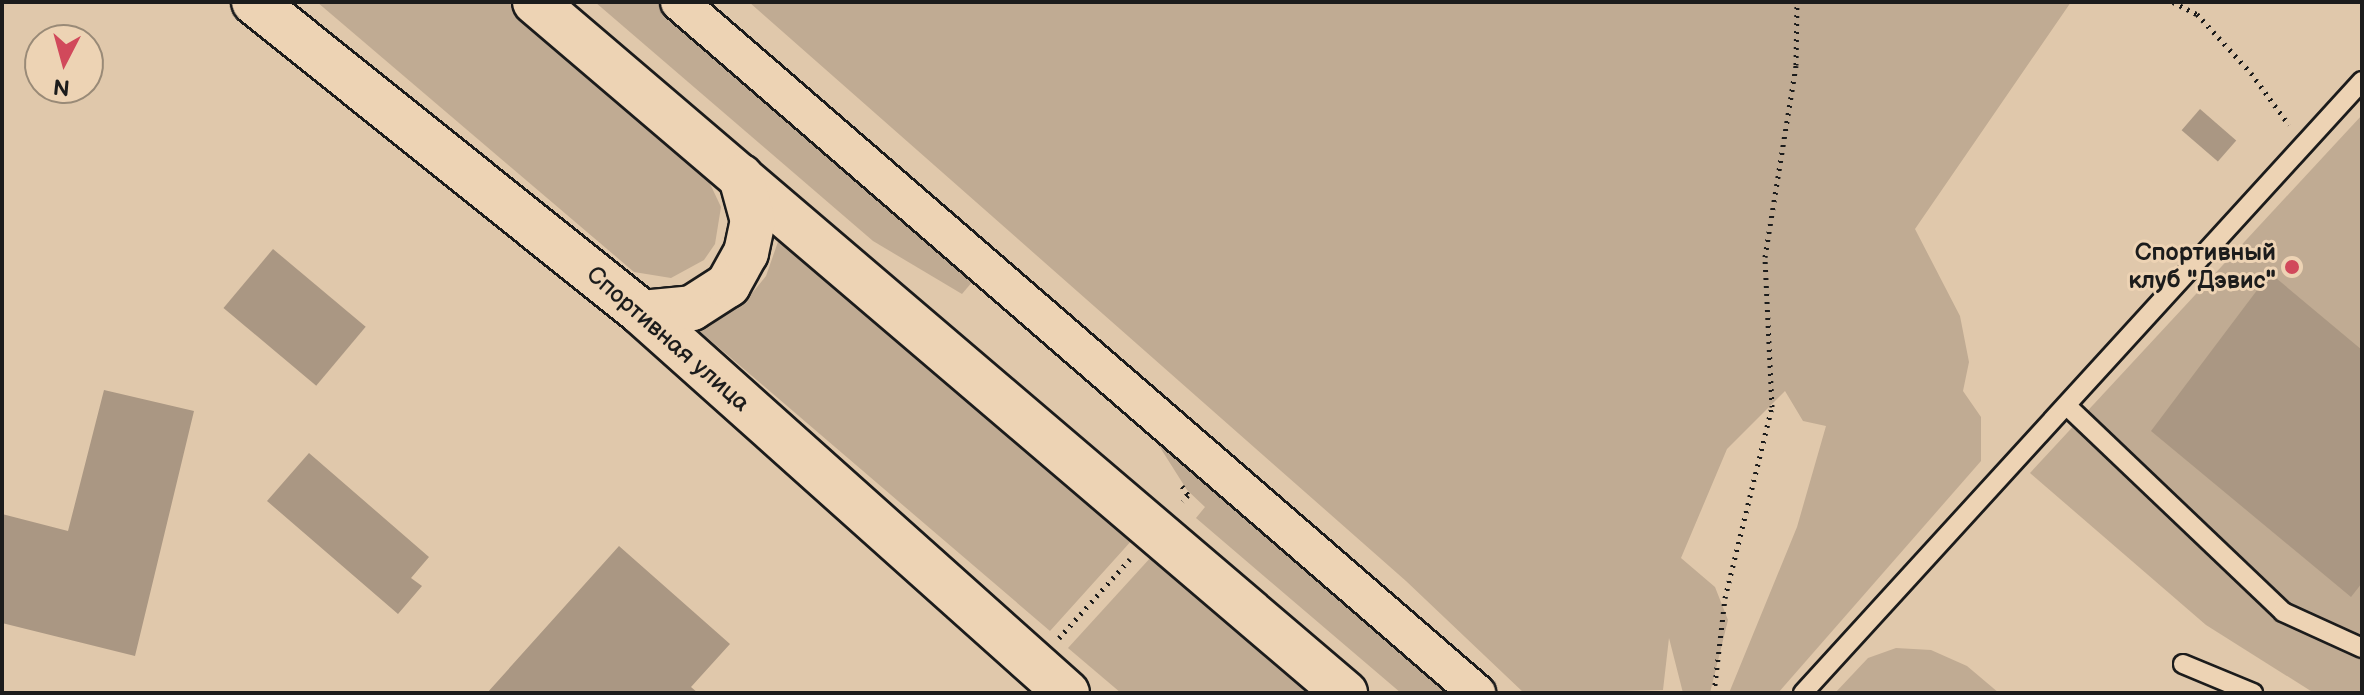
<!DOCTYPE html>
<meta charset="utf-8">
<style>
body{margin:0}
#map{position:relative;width:2364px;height:695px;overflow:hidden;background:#e0c8ab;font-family:"Balsamiq Sans",sans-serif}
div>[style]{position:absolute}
.green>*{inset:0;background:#c0ab93}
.building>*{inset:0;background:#aa9783;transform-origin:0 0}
.path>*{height:5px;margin-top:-2.5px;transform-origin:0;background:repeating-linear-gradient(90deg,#1c1c1c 0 2px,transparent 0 8px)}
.roads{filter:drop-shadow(2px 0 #1c1c1c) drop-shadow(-2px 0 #1c1c1c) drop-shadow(0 2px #1c1c1c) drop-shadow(0 -2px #1c1c1c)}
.service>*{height:18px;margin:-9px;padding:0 9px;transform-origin:9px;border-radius:9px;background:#edd3b4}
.minor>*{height:36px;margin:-18px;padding:0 18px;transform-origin:18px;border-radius:18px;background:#edd3b4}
.primary>*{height:44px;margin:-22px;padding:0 22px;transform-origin:22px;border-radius:22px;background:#edd3b4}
.dots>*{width:22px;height:22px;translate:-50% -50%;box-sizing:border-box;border:4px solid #edd3b4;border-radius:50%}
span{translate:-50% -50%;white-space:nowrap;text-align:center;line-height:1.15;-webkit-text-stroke:6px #edd3b4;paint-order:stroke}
.poi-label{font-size:24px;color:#1c1c1c;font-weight:700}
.right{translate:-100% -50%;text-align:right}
.street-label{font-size:24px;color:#1c1c1c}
.frame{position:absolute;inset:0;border:4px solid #1c1c1c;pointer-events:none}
.north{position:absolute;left:24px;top:24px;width:80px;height:80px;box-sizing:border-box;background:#edd3b4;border:2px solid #998a77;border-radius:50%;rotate:186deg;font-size:22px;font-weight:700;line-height:32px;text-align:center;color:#1c1c1c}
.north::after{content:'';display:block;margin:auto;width:28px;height:36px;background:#d1495b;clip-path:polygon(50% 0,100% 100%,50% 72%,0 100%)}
</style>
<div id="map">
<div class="green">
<div style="clip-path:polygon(317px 2px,511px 2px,704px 171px,721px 207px,715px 244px,704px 260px,671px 278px,634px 272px)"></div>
<div style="clip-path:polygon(595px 2px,661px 2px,978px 275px,962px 294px,873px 241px)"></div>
<div style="clip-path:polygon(749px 2px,2071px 2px,1915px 229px,1960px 316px,1969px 362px,1963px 391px,1981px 417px,1981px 461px,1778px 693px,1729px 693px,1797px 527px,1826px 426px,1803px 421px,1785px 391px,1727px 449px,1681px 558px,1715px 587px,1728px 620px,1710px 693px,1683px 693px,1669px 638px,1663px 690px,1524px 693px,1406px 581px)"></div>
<div style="clip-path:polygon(2362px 115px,2362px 693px,2314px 693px,2206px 625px,2030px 473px)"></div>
<div style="clip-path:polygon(780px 236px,1133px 539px,1050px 631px,697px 329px,753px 292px,766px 276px)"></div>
<div style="clip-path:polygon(1162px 433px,1468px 693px,1401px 693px,1196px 518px,1205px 507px,1187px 490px,1156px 441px)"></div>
<div style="clip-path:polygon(1152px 556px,1311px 693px,1121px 693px,1068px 648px)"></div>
<div style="clip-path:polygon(1896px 648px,1931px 650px,1967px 666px,1999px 693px,1835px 693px,1868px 658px)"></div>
</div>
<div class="building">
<div style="left:2200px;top:109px;width:48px;height:28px;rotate:41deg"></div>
<div style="left:273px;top:249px;width:121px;height:77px;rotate:40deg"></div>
<div style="clip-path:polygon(2270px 273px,2362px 350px,2362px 583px,2351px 597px,2151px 431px)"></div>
<div style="clip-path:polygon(104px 390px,194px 411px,135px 656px,2px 623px,2px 514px,68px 531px)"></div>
<div style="clip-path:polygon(309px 453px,429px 557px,411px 578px,422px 586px,398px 614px,267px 501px)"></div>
<div style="clip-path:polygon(619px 546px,730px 644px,691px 687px,698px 693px,487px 693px)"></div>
</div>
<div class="path">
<div style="left:2173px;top:2px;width:27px;rotate:27deg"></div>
<div style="left:2197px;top:14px;width:80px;rotate:47.5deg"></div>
<div style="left:2251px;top:73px;width:64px;rotate:53.8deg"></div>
<div style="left:1182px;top:486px;width:11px;rotate:56deg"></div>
<div style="left:1188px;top:495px;width:8px;rotate:130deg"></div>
<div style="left:1059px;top:638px;width:106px;rotate:-48.1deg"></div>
<div style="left:1714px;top:693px;width:96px;rotate:-83.4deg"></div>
<div style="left:1725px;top:598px;width:197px;rotate:-76.2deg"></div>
<div style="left:1772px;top:407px;width:150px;rotate:-92.7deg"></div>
<div style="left:1765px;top:257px;width:194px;rotate:-80.8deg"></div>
<div style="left:1796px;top:65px;width:63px;rotate:-89.1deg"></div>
</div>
<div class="roads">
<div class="service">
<div style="left:2067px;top:406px;width:298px;rotate:43.6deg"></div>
<div style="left:2283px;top:612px;width:87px;rotate:24.5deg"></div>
<div style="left:2183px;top:664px;width:76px;rotate:22.5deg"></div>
<div style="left:1803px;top:693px;width:829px;rotate:-47.59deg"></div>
</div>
<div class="minor">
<div style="left:679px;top:2px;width:1056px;rotate:40.89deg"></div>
</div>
<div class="primary">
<div style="left:254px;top:2px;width:497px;rotate:38.7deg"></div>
<div style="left:642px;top:313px;width:570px;rotate:41.8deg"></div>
<div style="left:535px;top:2px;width:1065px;rotate:40.47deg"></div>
<div style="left:642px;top:313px;width:50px;rotate:-5.7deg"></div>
<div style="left:692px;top:308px;width:43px;rotate:-32.6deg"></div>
<div style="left:728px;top:285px;width:37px;rotate:-61deg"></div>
<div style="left:746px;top:253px;width:33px;rotate:-78deg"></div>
<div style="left:753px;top:221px;width:46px;rotate:-105.3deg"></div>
</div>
</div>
<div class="dots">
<div style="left:2292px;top:267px;background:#d1495b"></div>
</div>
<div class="poi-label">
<span class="right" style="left:2276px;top:267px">Спортивный<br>клуб "Дэвис"</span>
</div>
<div class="street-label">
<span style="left:668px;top:339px;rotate:41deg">Спортивная улица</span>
</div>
<div class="frame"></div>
<div class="north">N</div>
</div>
